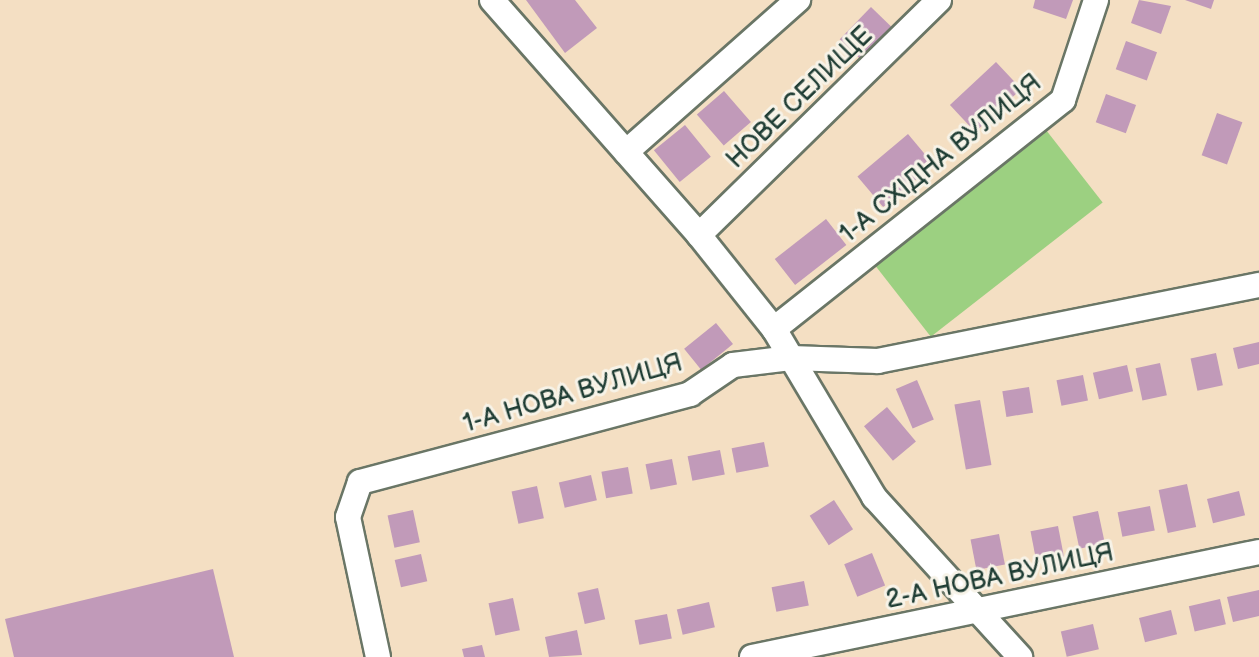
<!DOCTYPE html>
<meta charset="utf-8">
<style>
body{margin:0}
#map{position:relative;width:1259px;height:657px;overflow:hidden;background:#f4dfc3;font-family:"Balsamiq Sans",sans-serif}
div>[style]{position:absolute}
.green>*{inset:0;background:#9cd081;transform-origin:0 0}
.building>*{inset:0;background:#c19ab9;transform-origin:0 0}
.roads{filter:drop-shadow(2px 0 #6a7666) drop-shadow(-2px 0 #6a7666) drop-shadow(0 2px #6a7666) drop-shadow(0 -2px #6a7666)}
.street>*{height:24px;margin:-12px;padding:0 12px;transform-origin:12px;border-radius:12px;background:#fff}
span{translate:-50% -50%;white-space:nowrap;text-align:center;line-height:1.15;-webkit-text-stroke:6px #f7f3e8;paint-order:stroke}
.street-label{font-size:26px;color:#1f3d34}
</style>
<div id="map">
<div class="green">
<div style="left:1046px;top:130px;width:92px;height:218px;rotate:52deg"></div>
</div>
<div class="building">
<div style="clip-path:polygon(526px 0,575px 0,597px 28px,565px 53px)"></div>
<div style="clip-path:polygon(1035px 0,1073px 0,1066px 19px,1033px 8px)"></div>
<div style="clip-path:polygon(1139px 0,1171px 6px,1161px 34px,1131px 23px)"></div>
<div style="clip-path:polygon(1185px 0,1214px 0,1211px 9px)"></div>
<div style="left:871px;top:7px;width:29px;height:45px;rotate:44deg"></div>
<div style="left:1126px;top:41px;width:33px;height:30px;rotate:20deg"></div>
<div style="left:996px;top:62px;width:37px;height:63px;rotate:47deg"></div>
<div style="left:724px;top:91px;width:41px;height:36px;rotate:49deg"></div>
<div style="left:1106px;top:94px;width:32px;height:30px;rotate:20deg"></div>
<div style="left:1217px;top:113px;width:27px;height:45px;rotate:20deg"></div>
<div style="left:685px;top:125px;width:41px;height:40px;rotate:51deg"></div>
<div style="left:908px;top:134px;width:40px;height:66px;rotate:50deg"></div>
<div style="left:826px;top:219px;width:33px;height:65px;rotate:52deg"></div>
<div style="left:716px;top:323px;width:27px;height:41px;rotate:51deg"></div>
<div style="clip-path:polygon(1259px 342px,1259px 364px,1238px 369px,1233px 348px)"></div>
<div style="left:1216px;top:353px;width:33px;height:26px;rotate:78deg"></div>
<div style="left:1160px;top:363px;width:33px;height:25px;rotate:78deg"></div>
<div style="left:1127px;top:365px;width:27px;height:35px;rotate:77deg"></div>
<div style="left:1083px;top:375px;width:26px;height:27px;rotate:79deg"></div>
<div style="left:917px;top:380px;width:43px;height:23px;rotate:67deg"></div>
<div style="left:1029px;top:387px;width:26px;height:27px;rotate:81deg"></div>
<div style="left:980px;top:400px;width:66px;height:26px;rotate:80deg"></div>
<div style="left:887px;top:407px;width:45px;height:30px;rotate:50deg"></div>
<div style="left:764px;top:442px;width:25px;height:33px;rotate:79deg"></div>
<div style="left:720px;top:450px;width:25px;height:33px;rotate:79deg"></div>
<div style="left:672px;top:459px;width:26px;height:27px;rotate:79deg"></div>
<div style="left:628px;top:467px;width:27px;height:27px;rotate:80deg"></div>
<div style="left:591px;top:475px;width:26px;height:33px;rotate:77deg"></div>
<div style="left:1187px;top:484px;width:44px;height:29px;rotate:78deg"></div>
<div style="left:537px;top:486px;width:33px;height:26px;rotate:78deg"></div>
<div style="left:1239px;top:491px;width:25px;height:33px;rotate:76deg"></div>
<div style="left:834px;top:500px;width:35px;height:29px;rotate:57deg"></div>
<div style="left:1150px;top:506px;width:25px;height:33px;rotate:79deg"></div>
<div style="left:413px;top:510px;width:33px;height:26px;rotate:78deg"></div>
<div style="left:1098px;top:511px;width:33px;height:26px;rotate:78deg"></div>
<div style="left:1058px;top:526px;width:31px;height:28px;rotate:79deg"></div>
<div style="left:999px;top:534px;width:31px;height:29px;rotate:79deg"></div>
<div style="left:872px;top:553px;width:35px;height:30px;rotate:68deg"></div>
<div style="left:421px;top:554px;width:28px;height:27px;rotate:77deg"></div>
<div style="clip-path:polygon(213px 569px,234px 657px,14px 657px,5px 619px)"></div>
<div style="left:804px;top:581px;width:25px;height:33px;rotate:79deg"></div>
<div style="left:598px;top:588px;width:32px;height:21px;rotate:77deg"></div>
<div style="clip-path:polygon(1259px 590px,1259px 616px,1233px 622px,1227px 597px)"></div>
<div style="left:513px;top:598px;width:33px;height:25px;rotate:78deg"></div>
<div style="left:1220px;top:599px;width:26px;height:32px;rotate:77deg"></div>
<div style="left:709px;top:602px;width:26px;height:33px;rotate:77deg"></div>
<div style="left:1171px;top:610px;width:25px;height:33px;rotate:76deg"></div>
<div style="left:667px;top:614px;width:25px;height:33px;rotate:79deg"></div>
<div style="left:1093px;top:624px;width:26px;height:33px;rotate:77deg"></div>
<div style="clip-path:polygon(577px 630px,582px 655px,549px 657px,545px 637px)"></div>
<div style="clip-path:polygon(482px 645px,485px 657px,464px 657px,462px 649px)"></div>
</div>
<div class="roads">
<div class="street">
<div style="left:492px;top:0;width:313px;rotate:48.6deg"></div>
<div style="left:699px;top:235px;width:120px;rotate:51.4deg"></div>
<div style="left:774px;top:329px;width:196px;rotate:59.2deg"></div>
<div style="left:874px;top:497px;width:217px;rotate:47.6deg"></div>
<div style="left:626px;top:152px;width:230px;rotate:-41.5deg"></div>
<div style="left:699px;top:235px;width:336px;rotate:-44.4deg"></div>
<div style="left:774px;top:329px;width:369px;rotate:-38.4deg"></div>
<div style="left:1063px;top:100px;width:105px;rotate:-71.7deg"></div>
<div style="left:378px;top:657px;width:143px;rotate:-102.1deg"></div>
<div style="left:348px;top:517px;width:37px;rotate:-71deg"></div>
<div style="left:360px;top:482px;width:342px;rotate:-14.9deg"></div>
<div style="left:690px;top:394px;width:52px;rotate:-34deg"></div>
<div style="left:733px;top:365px;width:58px;rotate:-6.9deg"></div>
<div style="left:791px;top:358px;width:87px;rotate:2deg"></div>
<div style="left:878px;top:361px;width:389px;rotate:-11.3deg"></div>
<div style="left:752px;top:657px;width:518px;rotate:-11.7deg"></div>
</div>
</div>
<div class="street-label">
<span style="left:800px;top:98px;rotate:-44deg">НОВЕ СЕЛИЩЕ</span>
<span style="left:941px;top:159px;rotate:-39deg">1-А СХІДНА ВУЛИЦЯ</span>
<span style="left:573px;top:394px;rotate:-16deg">1-А НОВА ВУЛИЦЯ</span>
<span style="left:1000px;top:577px;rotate:-12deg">2-А НОВА ВУЛИЦЯ</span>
</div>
</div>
